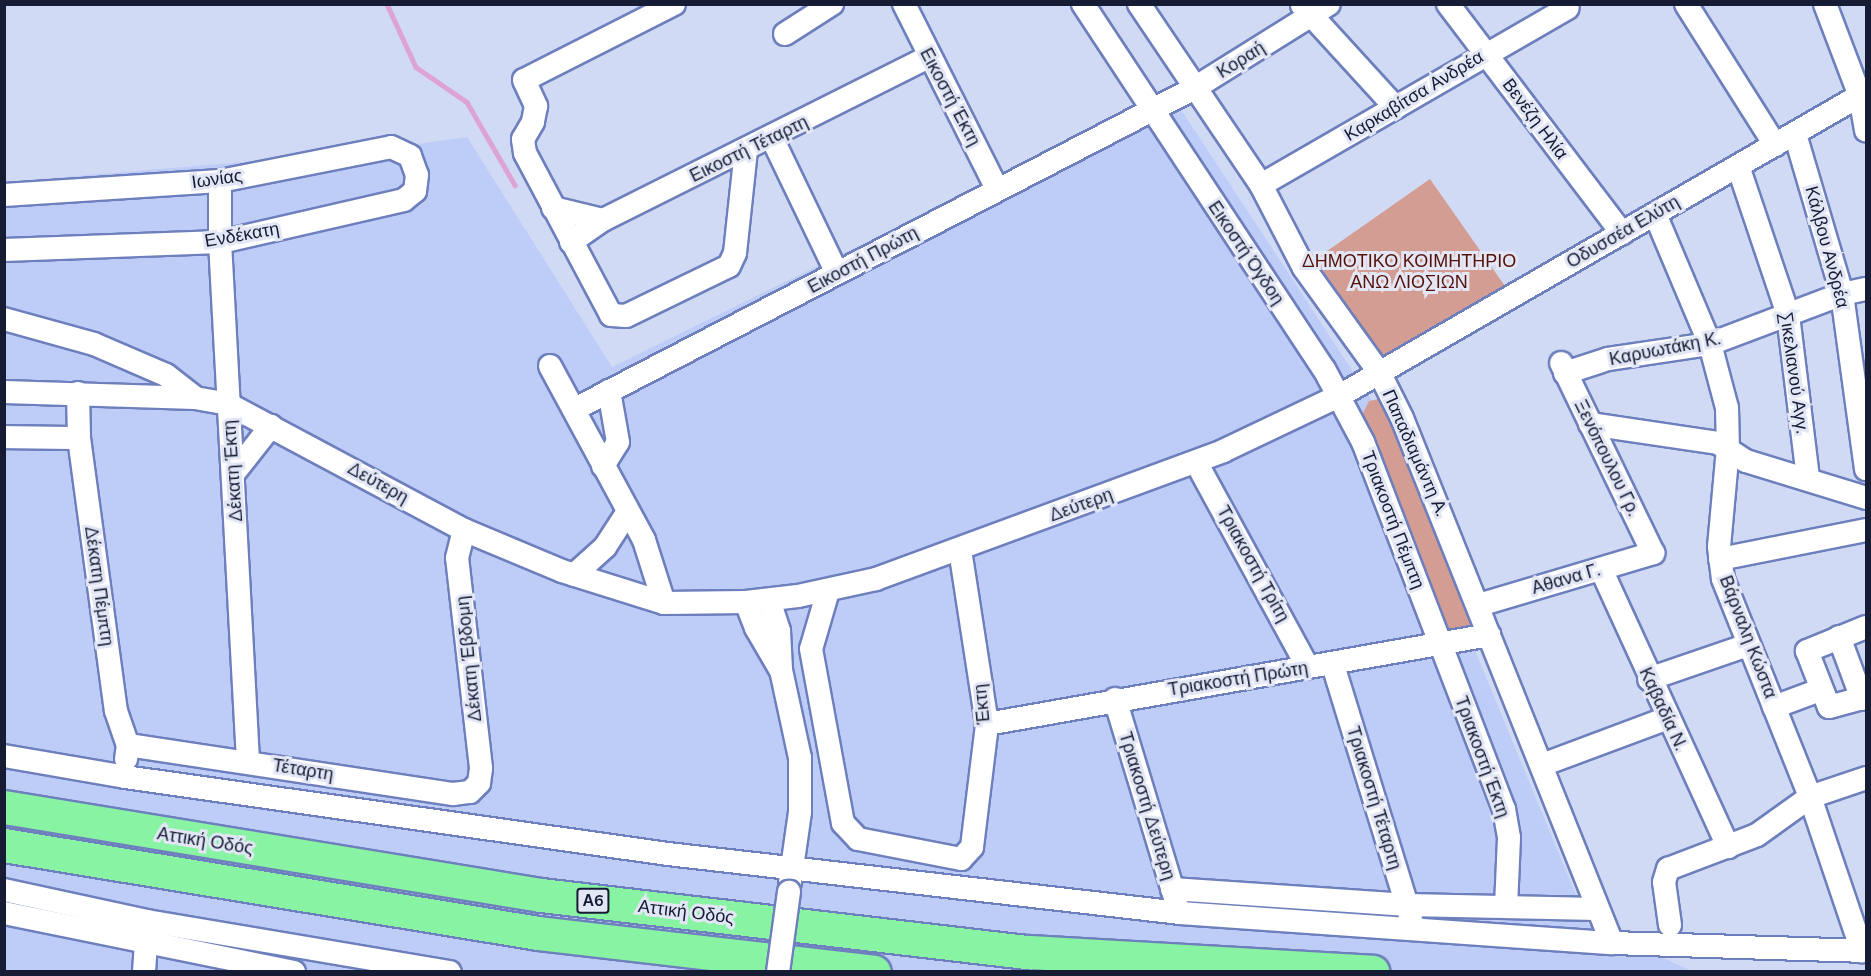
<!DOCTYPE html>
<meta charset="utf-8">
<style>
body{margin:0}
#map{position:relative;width:1871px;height:976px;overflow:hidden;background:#d1daf4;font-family:"Nunito Sans",sans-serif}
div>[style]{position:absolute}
.built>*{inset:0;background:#beccf8}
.green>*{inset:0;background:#d49d93;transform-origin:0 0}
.stream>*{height:4.5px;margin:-2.25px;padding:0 2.25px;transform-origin:2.25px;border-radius:2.25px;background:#dda2d6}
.roads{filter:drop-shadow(2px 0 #6d7fbc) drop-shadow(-2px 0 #6d7fbc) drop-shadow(0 2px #6d7fbc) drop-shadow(0 -2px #6d7fbc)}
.minor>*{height:22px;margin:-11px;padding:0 11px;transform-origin:11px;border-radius:11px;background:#fff}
.highway>*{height:33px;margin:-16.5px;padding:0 16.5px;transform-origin:16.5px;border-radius:16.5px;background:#89f3a4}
.bridges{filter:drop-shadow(2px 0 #6d7fbc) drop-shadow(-2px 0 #6d7fbc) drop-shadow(0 2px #6d7fbc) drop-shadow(0 -2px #6d7fbc)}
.minor-bridge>*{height:22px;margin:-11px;padding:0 11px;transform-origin:11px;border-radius:11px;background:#fff}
span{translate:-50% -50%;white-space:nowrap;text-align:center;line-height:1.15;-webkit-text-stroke:6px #e3e7f5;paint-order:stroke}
.shield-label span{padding:2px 4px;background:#e3e7f5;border:2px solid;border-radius:4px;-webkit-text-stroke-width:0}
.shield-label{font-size:16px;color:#151c34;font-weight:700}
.street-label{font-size:18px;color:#151c34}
.park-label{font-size:18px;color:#551008}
.frame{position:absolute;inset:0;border:6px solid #151c34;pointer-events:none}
</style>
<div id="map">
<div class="built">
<div style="clip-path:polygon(1170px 93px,1371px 399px,1588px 924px,1692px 971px,5px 972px,5px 182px,362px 152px,467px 137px,612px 367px)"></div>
</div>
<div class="green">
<div style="left:1430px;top:179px;width:133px;height:147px;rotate:55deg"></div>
<div style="clip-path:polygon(1384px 398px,1474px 627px,1449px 632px,1363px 413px,1369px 401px)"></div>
</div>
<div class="stream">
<div style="left:387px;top:4px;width:69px;rotate:65.3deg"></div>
<div style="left:416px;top:67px;width:62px;rotate:34.5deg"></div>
<div style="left:467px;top:102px;width:96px;rotate:60deg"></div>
</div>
<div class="roads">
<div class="minor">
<div style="left:674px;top:4px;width:168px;rotate:153.1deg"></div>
<div style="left:524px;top:80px;width:29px;rotate:65deg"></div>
<div style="left:536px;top:106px;width:16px;rotate:101deg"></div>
<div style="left:533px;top:122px;width:20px;rotate:120deg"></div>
<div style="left:523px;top:139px;width:14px;rotate:82deg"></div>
<div style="left:525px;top:153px;width:183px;rotate:62deg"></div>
<div style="left:611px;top:315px;width:15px;rotate:4deg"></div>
<div style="left:626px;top:316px;width:114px;rotate:-25.9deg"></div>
<div style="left:729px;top:266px;width:14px;rotate:-65deg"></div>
<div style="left:735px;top:253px;width:104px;rotate:-83.9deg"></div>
<div style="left:904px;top:4px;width:207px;rotate:63.3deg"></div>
<div style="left:1083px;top:4px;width:437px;rotate:56.6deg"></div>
<div style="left:1324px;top:369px;width:83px;rotate:61.9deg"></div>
<div style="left:1363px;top:442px;width:393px;rotate:69deg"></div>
<div style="left:1504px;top:809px;width:29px;rotate:80deg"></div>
<div style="left:1509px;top:838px;width:69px;rotate:92.5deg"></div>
<div style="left:1139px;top:4px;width:218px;rotate:56deg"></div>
<div style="left:1261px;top:185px;width:93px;rotate:62.6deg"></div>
<div style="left:1304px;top:268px;width:128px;rotate:54.2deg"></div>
<div style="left:1379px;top:372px;width:51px;rotate:63.4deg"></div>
<div style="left:1402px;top:418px;width:565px;rotate:68.2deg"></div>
<div style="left:1448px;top:4px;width:288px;rotate:52.8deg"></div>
<div style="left:1686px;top:4px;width:167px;rotate:57.7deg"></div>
<div style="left:1825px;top:4px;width:98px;rotate:69.2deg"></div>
<div style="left:1860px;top:96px;width:35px;rotate:80deg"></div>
<div style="left:1302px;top:5px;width:139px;rotate:47.6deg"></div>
<div style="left:785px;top:34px;width:56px;rotate:-32.6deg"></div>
<div style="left:1795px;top:134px;width:167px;rotate:73.6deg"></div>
<div style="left:1842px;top:294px;width:177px;rotate:82.2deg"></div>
<div style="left:772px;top:138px;width:150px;rotate:64.3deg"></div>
<div style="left:1738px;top:166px;width:157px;rotate:71.4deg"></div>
<div style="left:1788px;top:315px;width:165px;rotate:83deg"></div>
<div style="left:220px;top:181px;width:61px;rotate:90deg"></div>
<div style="left:220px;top:242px;width:520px;rotate:86.91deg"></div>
<div style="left:1261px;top:185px;width:354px;rotate:-30deg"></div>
<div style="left:4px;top:195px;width:216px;rotate:-3.7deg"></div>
<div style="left:220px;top:181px;width:174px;rotate:-11.2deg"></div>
<div style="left:391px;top:147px;width:21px;rotate:25deg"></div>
<div style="left:410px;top:156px;width:20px;rotate:70deg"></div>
<div style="left:417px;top:175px;width:16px;rotate:97deg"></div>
<div style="left:415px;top:191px;width:14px;rotate:141deg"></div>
<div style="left:404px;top:200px;width:189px;rotate:167.1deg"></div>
<div style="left:220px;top:242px;width:216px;rotate:177.9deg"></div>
<div style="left:553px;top:208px;width:51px;rotate:13.5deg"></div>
<div style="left:1655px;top:214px;width:141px;rotate:67.1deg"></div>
<div style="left:1710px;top:344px;width:66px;rotate:75.1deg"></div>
<div style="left:1727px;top:408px;width:40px;rotate:88.6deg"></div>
<div style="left:1728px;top:448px;width:99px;rotate:95.2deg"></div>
<div style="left:1719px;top:547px;width:32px;rotate:83deg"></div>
<div style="left:1723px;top:579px;width:235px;rotate:68.2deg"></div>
<div style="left:1810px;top:797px;width:163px;rotate:71.3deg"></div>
<div style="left:571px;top:242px;width:39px;rotate:-35deg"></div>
<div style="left:603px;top:220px;width:364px;rotate:-26.6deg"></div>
<div style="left:4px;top:319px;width:93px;rotate:15.5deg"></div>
<div style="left:94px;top:344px;width:78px;rotate:23.3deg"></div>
<div style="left:166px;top:375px;width:37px;rotate:38deg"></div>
<div style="left:550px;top:366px;width:198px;rotate:61.6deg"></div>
<div style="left:644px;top:540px;width:66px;rotate:72.4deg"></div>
<div style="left:1565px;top:373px;width:45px;rotate:-18deg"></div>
<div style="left:1608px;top:359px;width:103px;rotate:-8.4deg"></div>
<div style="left:1710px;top:344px;width:141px;rotate:-20.7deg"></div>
<div style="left:1842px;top:294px;width:25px;rotate:-12deg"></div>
<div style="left:4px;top:392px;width:191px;rotate:1.8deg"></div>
<div style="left:195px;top:398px;width:34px;rotate:10deg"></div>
<div style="left:228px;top:404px;width:268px;rotate:28.1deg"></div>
<div style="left:464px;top:530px;width:106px;rotate:22.7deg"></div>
<div style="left:562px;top:571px;width:107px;rotate:17.4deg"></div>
<div style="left:664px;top:603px;width:82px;rotate:-0.7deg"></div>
<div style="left:746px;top:602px;width:52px;rotate:-6.6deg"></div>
<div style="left:798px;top:596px;width:80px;rotate:-12.3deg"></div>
<div style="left:876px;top:579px;width:370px;rotate:-20.2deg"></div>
<div style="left:1223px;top:451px;width:131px;rotate:-25.4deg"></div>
<div style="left:1341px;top:395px;width:606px;rotate:-29.99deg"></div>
<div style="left:78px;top:393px;width:45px;rotate:88.7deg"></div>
<div style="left:79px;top:438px;width:275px;rotate:82.3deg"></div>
<div style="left:116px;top:711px;width:36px;rotate:71deg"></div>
<div style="left:128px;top:745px;width:14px;rotate:98deg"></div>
<div style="left:575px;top:409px;width:696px;rotate:-27.38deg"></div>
<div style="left:1193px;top:89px;width:160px;rotate:-32deg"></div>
<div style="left:1590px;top:424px;width:129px;rotate:8.4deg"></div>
<div style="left:1718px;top:443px;width:33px;rotate:33deg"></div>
<div style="left:1746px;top:461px;width:126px;rotate:17.1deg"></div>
<div style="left:4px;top:437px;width:75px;rotate:0.8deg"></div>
<div style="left:1196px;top:462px;width:234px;rotate:61.4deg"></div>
<div style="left:603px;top:466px;width:28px;rotate:-58deg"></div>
<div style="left:618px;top:442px;width:52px;rotate:-100deg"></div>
<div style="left:234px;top:473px;width:60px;rotate:-51.8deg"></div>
<div style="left:1720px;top:559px;width:149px;rotate:-11.2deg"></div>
<div style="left:1601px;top:569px;width:306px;rotate:65.4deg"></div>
<div style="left:574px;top:575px;width:42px;rotate:-42.1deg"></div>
<div style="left:605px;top:547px;width:40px;rotate:-57.1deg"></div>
<div style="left:828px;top:591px;width:60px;rotate:106.3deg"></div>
<div style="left:811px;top:649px;width:177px;rotate:79.6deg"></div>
<div style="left:843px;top:823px;width:22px;rotate:47deg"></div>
<div style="left:858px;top:839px;width:105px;rotate:11deg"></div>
<div style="left:961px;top:859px;width:16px;rotate:-47deg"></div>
<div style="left:972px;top:847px;width:124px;rotate:-83deg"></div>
<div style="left:987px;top:724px;width:176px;rotate:-98.8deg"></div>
<div style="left:769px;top:600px;width:33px;rotate:72deg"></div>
<div style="left:779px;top:631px;width:39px;rotate:87deg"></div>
<div style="left:781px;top:670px;width:90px;rotate:77.8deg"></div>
<div style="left:800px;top:758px;width:54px;rotate:90deg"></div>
<div style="left:800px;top:812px;width:71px;rotate:98.1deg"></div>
<div style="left:746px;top:602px;width:28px;rotate:69deg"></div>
<div style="left:756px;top:628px;width:48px;rotate:59.7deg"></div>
<div style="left:1479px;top:605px;width:182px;rotate:-16.6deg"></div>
<div style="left:1653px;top:553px;width:211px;rotate:-115.8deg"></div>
<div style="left:1866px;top:627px;width:64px;rotate:157.9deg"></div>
<div style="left:1807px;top:651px;width:60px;rotate:68.6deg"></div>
<div style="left:1829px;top:707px;width:38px;rotate:-15deg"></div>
<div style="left:1839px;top:637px;width:66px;rotate:69.6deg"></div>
<div style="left:1333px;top:665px;width:265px;rotate:72.9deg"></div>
<div style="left:1649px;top:679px;width:105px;rotate:-19deg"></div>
<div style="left:1115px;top:699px;width:211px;rotate:73.2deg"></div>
<div style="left:1774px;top:707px;width:49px;rotate:-20.3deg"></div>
<div style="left:987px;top:724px;width:510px;rotate:-10.05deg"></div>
<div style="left:128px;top:745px;width:329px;rotate:8.6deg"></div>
<div style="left:453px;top:794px;width:17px;rotate:-7deg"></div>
<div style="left:470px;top:792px;width:13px;rotate:-45deg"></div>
<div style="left:479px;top:783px;width:15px;rotate:-82deg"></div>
<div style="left:481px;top:768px;width:211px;rotate:-96.5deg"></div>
<div style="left:457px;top:558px;width:29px;rotate:-76deg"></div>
<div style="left:4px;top:756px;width:123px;rotate:9.8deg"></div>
<div style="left:125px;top:777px;width:548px;rotate:8.07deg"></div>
<div style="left:668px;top:854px;width:515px;rotate:6.57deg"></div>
<div style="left:1180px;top:913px;width:433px;rotate:4deg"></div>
<div style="left:1612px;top:943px;width:254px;rotate:1.8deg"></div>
<div style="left:1542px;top:765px;width:134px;rotate:-20.5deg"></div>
<div style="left:1172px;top:889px;width:236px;rotate:3.9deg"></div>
<div style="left:1407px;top:905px;width:190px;rotate:1.2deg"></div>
<div style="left:4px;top:890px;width:146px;rotate:12.2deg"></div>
<div style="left:147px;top:921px;width:307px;rotate:9.6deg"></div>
<div style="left:4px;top:913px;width:296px;rotate:11.5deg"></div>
<div style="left:1670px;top:925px;width:43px;rotate:-97.9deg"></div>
<div style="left:1664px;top:882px;width:14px;rotate:-73deg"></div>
<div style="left:1668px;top:869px;width:95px;rotate:-20.9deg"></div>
<div style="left:1757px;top:835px;width:65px;rotate:-35.6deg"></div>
<div style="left:1810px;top:797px;width:59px;rotate:-18.7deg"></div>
<div style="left:144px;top:972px;width:44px;rotate:-86.1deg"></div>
</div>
<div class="highway">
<div style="left:4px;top:807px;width:544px;rotate:9.31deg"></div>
<div style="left:541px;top:895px;width:491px;rotate:6.7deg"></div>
<div style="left:1029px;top:952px;width:344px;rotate:3.3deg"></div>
<div style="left:4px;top:845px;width:541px;rotate:9.36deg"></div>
<div style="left:538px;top:933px;width:338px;rotate:6.6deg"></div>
</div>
</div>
<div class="bridges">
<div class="minor-bridge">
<div style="left:778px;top:972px;width:81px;rotate:-82.2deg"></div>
</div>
</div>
<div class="shield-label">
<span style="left:593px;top:901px">Α6</span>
</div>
<div class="street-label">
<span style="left:1241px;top:60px;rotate:-32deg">Κοραή</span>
<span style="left:1414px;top:96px;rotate:-31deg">Καρκαβίτσα Ανδρέα</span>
<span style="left:950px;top:97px;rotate:62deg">Εικοστή Έκτη</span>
<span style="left:1535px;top:119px;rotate:53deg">Βενέζη Ηλία</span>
<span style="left:749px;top:149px;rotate:-26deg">Εικοστή Τέταρτη</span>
<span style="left:217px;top:179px;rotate:-8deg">Ιωνίας</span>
<span style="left:1623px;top:232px;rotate:-30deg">Οδυσσέα Ελύτη</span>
<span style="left:242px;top:235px;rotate:-10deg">Ενδέκατη</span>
<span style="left:1827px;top:247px;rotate:75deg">Κάλβου Ανδρέα</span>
<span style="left:1246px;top:253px;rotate:56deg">Εικοστή Όγδοη</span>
<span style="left:863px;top:260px;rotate:-28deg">Εικοστή Πρώτη</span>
<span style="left:1665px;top:349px;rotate:-11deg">Καρυωτάκη Κ.</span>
<span style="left:1794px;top:373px;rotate:82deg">Σικελιανού Αγγ.</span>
<span style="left:1415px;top:453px;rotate:66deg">Παπαδιαμάντη Α.</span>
<span style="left:1607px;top:458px;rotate:64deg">Ξενόπουλου Γρ.</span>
<span style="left:233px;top:471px;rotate:-94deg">Δέκατη Έκτη</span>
<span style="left:378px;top:483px;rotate:29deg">Δεύτερη</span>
<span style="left:1081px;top:505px;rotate:-20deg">Δεύτερη</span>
<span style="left:1393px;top:520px;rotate:69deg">Τριακοστή Πέμπτη</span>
<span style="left:1253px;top:564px;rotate:61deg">Τριακοστή Τρίτη</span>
<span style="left:1566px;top:579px;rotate:-16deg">Αθανα Γ.</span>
<span style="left:99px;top:586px;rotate:82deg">Δέκατη Πέμπτη</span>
<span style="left:1748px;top:637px;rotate:69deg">Βάρναλη Κώστα</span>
<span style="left:469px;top:659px;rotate:-96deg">Δέκατη Έβδομη</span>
<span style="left:1238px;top:679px;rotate:-9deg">Τριακοστή Πρώτη</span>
<span style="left:982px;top:704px;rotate:-96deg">Έκτη</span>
<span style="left:1663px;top:709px;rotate:65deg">Καβαδία Ν.</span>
<span style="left:1482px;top:757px;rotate:70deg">Τριακοστή Έκτη</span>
<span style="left:303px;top:770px;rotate:9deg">Τέταρτη</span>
<span style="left:1374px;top:798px;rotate:73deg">Τριακοστή Τέταρτη</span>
<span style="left:1147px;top:806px;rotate:73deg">Τριακοστή Δεύτερη</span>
<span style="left:205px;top:841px;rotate:9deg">Αττική Οδός</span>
<span style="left:686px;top:912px;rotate:7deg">Αττική Οδός</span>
</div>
<div class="park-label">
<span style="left:1409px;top:272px">ΔΗΜΟΤΙΚΟ ΚΟΙΜΗΤΗΡΙΟ<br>ΑΝΩ ΛΙΟΣΙΩΝ</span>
</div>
<div class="frame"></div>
</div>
